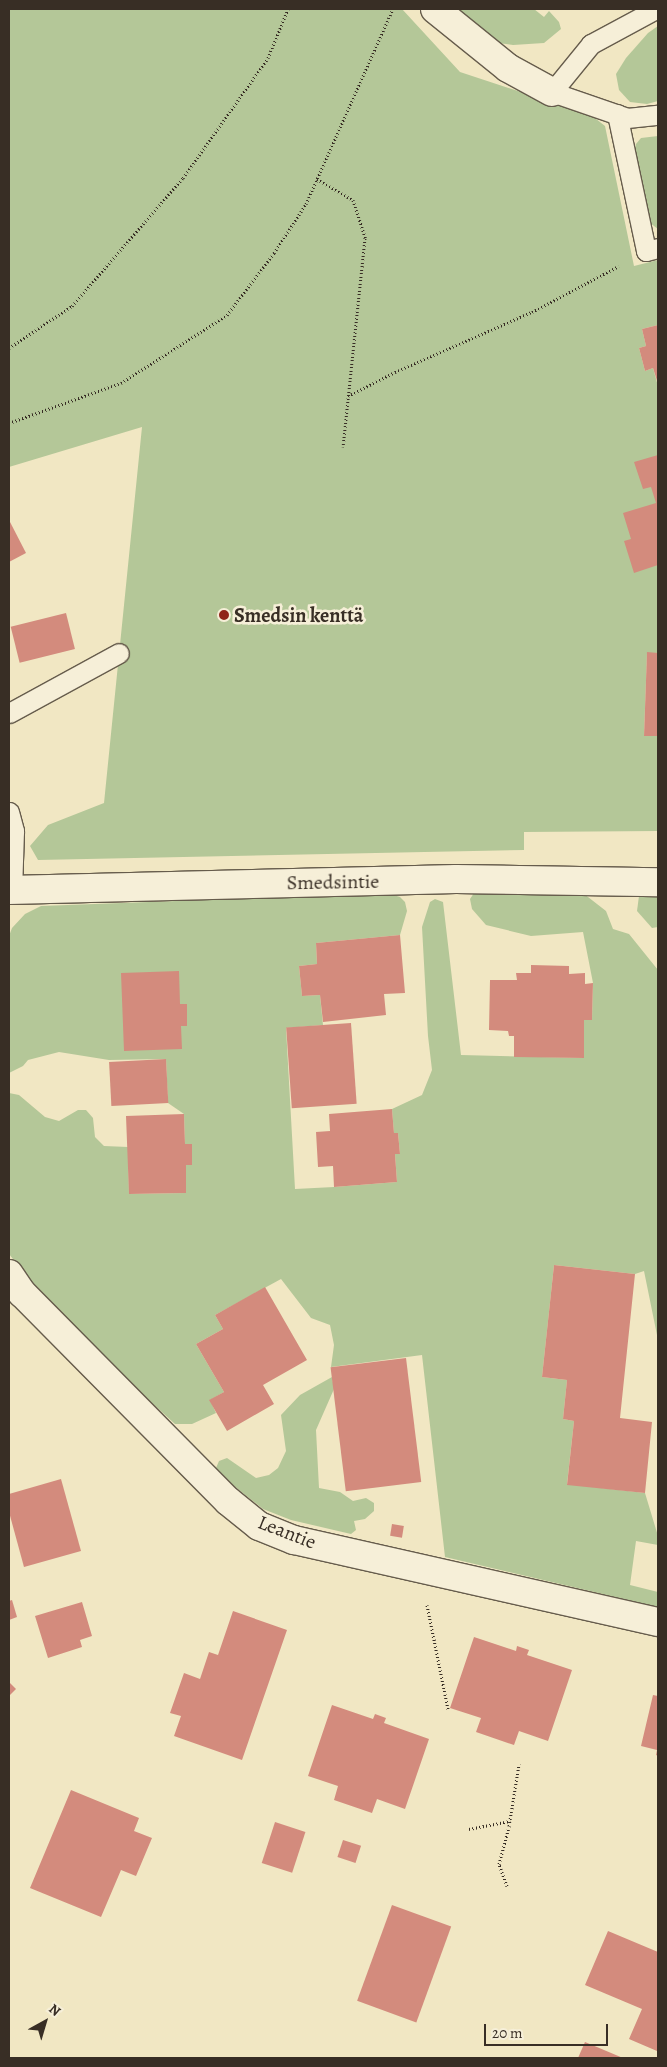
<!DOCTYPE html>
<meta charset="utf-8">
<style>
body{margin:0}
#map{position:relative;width:667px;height:2067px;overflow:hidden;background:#f1e7c3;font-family:Alegreya,serif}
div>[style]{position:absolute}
.green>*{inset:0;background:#b4c798}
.building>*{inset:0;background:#d38b7d;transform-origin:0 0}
.path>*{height:3px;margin-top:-1.5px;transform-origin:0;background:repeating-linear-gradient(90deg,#382e25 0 1px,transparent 0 3.5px)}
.roads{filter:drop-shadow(1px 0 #665c4c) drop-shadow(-1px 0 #665c4c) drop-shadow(0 1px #665c4c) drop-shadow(0 -1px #665c4c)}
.lane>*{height:19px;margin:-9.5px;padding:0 9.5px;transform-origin:9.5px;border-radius:9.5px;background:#f6efd8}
.street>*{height:28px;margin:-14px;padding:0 14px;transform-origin:14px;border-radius:14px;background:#f6efd8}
.dots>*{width:14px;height:14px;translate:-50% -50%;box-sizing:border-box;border:2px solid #f6efd8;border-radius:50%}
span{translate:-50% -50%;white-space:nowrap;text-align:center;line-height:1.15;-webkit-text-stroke:5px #f6efd8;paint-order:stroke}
.poi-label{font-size:20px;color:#382e25;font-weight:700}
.left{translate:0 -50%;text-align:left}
.street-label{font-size:20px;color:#382e25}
.frame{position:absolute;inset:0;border:10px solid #382e25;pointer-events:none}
.north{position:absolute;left:20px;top:1997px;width:50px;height:50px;-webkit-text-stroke:4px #f6efd8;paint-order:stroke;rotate:39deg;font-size:14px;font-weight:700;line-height:20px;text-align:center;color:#382e25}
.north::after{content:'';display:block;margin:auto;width:18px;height:22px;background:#382e25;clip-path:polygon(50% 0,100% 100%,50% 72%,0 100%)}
.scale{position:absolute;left:484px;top:2024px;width:124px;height:22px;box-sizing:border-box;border:2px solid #382e25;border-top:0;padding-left:6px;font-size:15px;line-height:18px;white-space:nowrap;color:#382e25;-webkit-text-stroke:4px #f6efd8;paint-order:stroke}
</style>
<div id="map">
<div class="green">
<div style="clip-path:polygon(9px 9px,402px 9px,460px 72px,591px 115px,605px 126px,634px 266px,658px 260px,658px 325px,642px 329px,646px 346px,639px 348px,645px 371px,653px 368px,658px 386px,658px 653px,647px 653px,644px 735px,658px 736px,658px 831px,524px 832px,524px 850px,38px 860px,30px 846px,48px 825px,104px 803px,142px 427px,9px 467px)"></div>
<div style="clip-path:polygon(446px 9px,534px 9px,544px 17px,549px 11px,559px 22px,561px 29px,544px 43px,513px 45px,490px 42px)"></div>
<div style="clip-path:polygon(658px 26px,658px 101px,647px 104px,630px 102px,619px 90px,616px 74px,626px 58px,648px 33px)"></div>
<div style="clip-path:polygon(658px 136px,658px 229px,650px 223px,634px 151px,636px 144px,641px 138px)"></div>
<div style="clip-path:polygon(476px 890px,579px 890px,606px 911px,613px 929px,629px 934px,658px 970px,658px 1340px,644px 1271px,635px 1274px,554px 1265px,542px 1377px,567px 1380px,563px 1419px,574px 1421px,567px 1484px,645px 1493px,658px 1536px,658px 1545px,636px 1541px,630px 1585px,658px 1592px,658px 1607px,445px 1557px,422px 1355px,331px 1367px,334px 1345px,330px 1325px,311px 1318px,281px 1279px,215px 1315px,223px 1329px,196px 1344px,224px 1392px,210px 1400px,216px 1413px,192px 1424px,175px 1424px,85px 1342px,40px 1293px,9px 1254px,9px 1093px,19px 1095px,45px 1117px,59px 1121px,78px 1110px,86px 1110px,93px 1118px,95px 1137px,104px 1146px,128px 1147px,129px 1194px,186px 1193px,186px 1165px,192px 1164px,192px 1145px,185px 1144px,184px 1114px,168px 1103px,166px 1059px,109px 1060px,59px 1052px,28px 1060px,23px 1066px,9px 1073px,9px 936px,12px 928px,25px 914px,41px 906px,387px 893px,400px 897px,405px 902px,407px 911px,400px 935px,316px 943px,317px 964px,299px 966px,302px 996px,320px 995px,323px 1025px,286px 1028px,295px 1189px,334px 1187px,397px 1182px,395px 1154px,400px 1154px,398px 1133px,394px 1133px,392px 1109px,422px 1095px,432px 1070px,428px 1036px,422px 927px,430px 902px,435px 899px,443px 902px,461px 1055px,584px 1058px,584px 1020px,592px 1020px,593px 983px,583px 932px,531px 936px,486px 925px,472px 909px,470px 899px)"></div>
<div style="clip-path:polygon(658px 895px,658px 927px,652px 928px,637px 911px,639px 896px)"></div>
<div style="clip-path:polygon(332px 1377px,334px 1389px,316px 1430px,319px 1488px,340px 1492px,353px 1501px,366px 1498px,374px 1503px,374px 1511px,365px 1519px,354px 1521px,356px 1530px,351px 1534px,291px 1520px,263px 1509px,224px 1478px,216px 1468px,219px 1461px,227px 1458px,256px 1478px,269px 1475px,278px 1468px,286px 1451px,281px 1415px,300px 1395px)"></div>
</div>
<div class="building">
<div style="clip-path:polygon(658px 325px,658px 384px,653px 368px,645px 371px,639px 348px,646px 346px,642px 329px)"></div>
<div style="clip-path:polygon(658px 455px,658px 565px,634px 573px,624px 541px,631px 539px,623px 513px,656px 503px,651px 487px,643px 489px,634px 462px)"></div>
<div style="clip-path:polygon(9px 520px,26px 553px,9px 562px)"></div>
<div style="left:66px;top:613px;width:37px;height:57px;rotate:76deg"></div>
<div style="clip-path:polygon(647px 652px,658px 653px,658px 736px,644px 736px)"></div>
<div style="clip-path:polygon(400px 935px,405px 993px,384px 994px,386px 1015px,323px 1022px,320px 995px,302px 996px,299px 966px,317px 964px,316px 943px)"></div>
<div style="clip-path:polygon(531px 965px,569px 966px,569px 974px,585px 973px,585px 984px,593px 983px,592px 1020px,584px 1020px,584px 1058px,514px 1057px,514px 1036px,509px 1036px,508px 1031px,489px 1030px,490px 980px,517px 980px,516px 973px,531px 973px)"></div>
<div style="clip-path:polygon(179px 971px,180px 1004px,187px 1004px,187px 1026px,181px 1026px,182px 1049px,124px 1051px,121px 973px)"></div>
<div style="left:351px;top:1023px;width:81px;height:65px;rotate:86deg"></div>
<div style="left:166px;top:1059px;width:44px;height:57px;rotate:87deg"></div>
<div style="clip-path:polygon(392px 1109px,394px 1133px,398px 1133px,400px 1154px,395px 1154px,397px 1182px,334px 1187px,333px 1166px,318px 1167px,316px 1132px,330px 1131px,329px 1114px)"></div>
<div style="clip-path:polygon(184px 1114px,185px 1144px,192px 1144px,192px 1165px,186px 1165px,186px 1193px,129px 1194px,126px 1116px)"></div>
<div style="clip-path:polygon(554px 1265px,635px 1274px,620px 1418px,652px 1422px,645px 1493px,567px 1485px,574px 1421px,563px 1419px,567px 1380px,542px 1377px)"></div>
<div style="clip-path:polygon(265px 1287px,307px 1360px,263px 1385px,274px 1404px,227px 1431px,209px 1400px,224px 1392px,196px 1344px,223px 1329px,215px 1315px)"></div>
<div style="left:406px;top:1358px;width:125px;height:76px;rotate:83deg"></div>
<div style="clip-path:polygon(61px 1479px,81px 1551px,24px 1567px,9px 1512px,9px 1494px)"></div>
<div style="left:392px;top:1524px;width:12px;height:12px;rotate:9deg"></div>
<div style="clip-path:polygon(12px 1600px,17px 1617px,9px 1620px,9px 1601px)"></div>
<div style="clip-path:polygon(82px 1602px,92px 1636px,80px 1640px,82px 1647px,48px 1658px,35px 1616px)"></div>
<div style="clip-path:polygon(233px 1611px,287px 1630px,242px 1760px,174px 1736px,181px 1716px,170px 1713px,184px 1673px,200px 1679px,209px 1652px,218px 1655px)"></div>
<div style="clip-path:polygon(474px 1637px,516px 1651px,517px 1646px,529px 1650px,527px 1655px,572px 1670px,548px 1741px,519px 1731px,514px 1745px,476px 1732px,481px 1718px,450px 1708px)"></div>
<div style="clip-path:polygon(9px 1682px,16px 1689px,9px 1696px)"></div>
<div style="clip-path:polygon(653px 1695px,658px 1696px,658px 1756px,656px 1755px,657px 1750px,641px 1746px)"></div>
<div style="clip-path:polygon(332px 1705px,373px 1719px,375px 1714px,386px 1718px,384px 1723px,429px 1739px,405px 1809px,377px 1799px,372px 1813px,334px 1800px,338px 1786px,308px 1776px)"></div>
<div style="clip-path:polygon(71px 1790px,139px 1818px,134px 1831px,152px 1838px,136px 1876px,121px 1870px,101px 1917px,30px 1888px)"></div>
<div style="left:275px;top:1822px;width:32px;height:43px;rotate:18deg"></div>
<div style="left:343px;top:1840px;width:19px;height:18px;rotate:18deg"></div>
<div style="left:392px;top:1905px;width:63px;height:102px;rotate:20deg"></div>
<div style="clip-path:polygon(608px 1931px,658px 1952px,657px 2051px,629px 2039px,642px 2009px,585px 1985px)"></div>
<div style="clip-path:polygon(585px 2042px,623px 2058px,578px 2058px)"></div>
</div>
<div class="path">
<div style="left:317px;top:179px;width:42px;rotate:30.3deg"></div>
<div style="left:353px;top:200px;width:40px;rotate:72deg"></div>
<div style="left:365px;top:238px;width:210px;rotate:96deg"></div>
<div style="left:9px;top:348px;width:76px;rotate:-33.7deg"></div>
<div style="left:72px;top:306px;width:169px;rotate:-49.1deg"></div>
<div style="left:183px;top:178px;width:147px;rotate:-54.7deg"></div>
<div style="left:268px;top:58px;width:53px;rotate:-67.8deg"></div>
<div style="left:348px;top:396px;width:53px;rotate:-27.1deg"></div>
<div style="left:395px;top:372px;width:150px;rotate:-23.7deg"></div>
<div style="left:532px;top:312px;width:98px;rotate:-27.9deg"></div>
<div style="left:9px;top:423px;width:119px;rotate:-19.7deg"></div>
<div style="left:121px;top:383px;width:126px;rotate:-32.7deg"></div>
<div style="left:227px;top:315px;width:78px;rotate:-52.8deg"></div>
<div style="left:274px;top:253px;width:59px;rotate:-56.9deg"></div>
<div style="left:306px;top:204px;width:214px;rotate:-66deg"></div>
<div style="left:427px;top:1605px;width:106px;rotate:78.6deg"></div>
<div style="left:469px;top:1829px;width:42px;rotate:-11deg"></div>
<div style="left:507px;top:1886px;width:23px;rotate:-110deg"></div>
<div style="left:499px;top:1864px;width:39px;rotate:-75deg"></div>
<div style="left:509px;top:1826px;width:63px;rotate:-80.8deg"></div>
</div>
<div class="roads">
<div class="lane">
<div style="left:656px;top:9px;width:74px;rotate:151.7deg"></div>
<div style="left:591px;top:44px;width:62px;rotate:129.1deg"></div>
<div style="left:552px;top:92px;width:79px;rotate:19.1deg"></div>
<div style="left:627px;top:118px;width:31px;rotate:-6deg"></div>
<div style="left:617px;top:114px;width:140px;rotate:78deg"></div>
<div style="left:646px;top:251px;width:12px;rotate:-14deg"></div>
<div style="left:9px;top:713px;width:125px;rotate:-28.6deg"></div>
<div style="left:9px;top:812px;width:20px;rotate:75deg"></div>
<div style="left:14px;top:831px;width:59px;rotate:91.9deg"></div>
</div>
<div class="street">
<div style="left:435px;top:9px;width:94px;rotate:38.9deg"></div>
<div style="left:508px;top:68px;width:50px;rotate:28.6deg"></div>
<div style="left:9px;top:890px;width:447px;rotate:-1.4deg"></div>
<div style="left:456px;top:879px;width:202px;rotate:0.9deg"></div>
<div style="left:9px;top:1274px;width:23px;rotate:56deg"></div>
<div style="left:22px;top:1293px;width:293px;rotate:45.3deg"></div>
<div style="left:228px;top:1501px;width:40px;rotate:39deg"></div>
<div style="left:259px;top:1526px;width:38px;rotate:22deg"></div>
<div style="left:294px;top:1540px;width:373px;rotate:12.7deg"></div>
</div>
</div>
<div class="dots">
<div style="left:224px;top:615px;background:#8f2418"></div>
</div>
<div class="poi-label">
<span class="left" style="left:234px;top:615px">Smedsin kenttä</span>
</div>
<div class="street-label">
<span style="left:333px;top:882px;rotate:-1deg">Smedsintie</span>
<span style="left:287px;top:1532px;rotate:21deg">Leantie</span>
</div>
<div class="frame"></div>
<div class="north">N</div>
<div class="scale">20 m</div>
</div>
